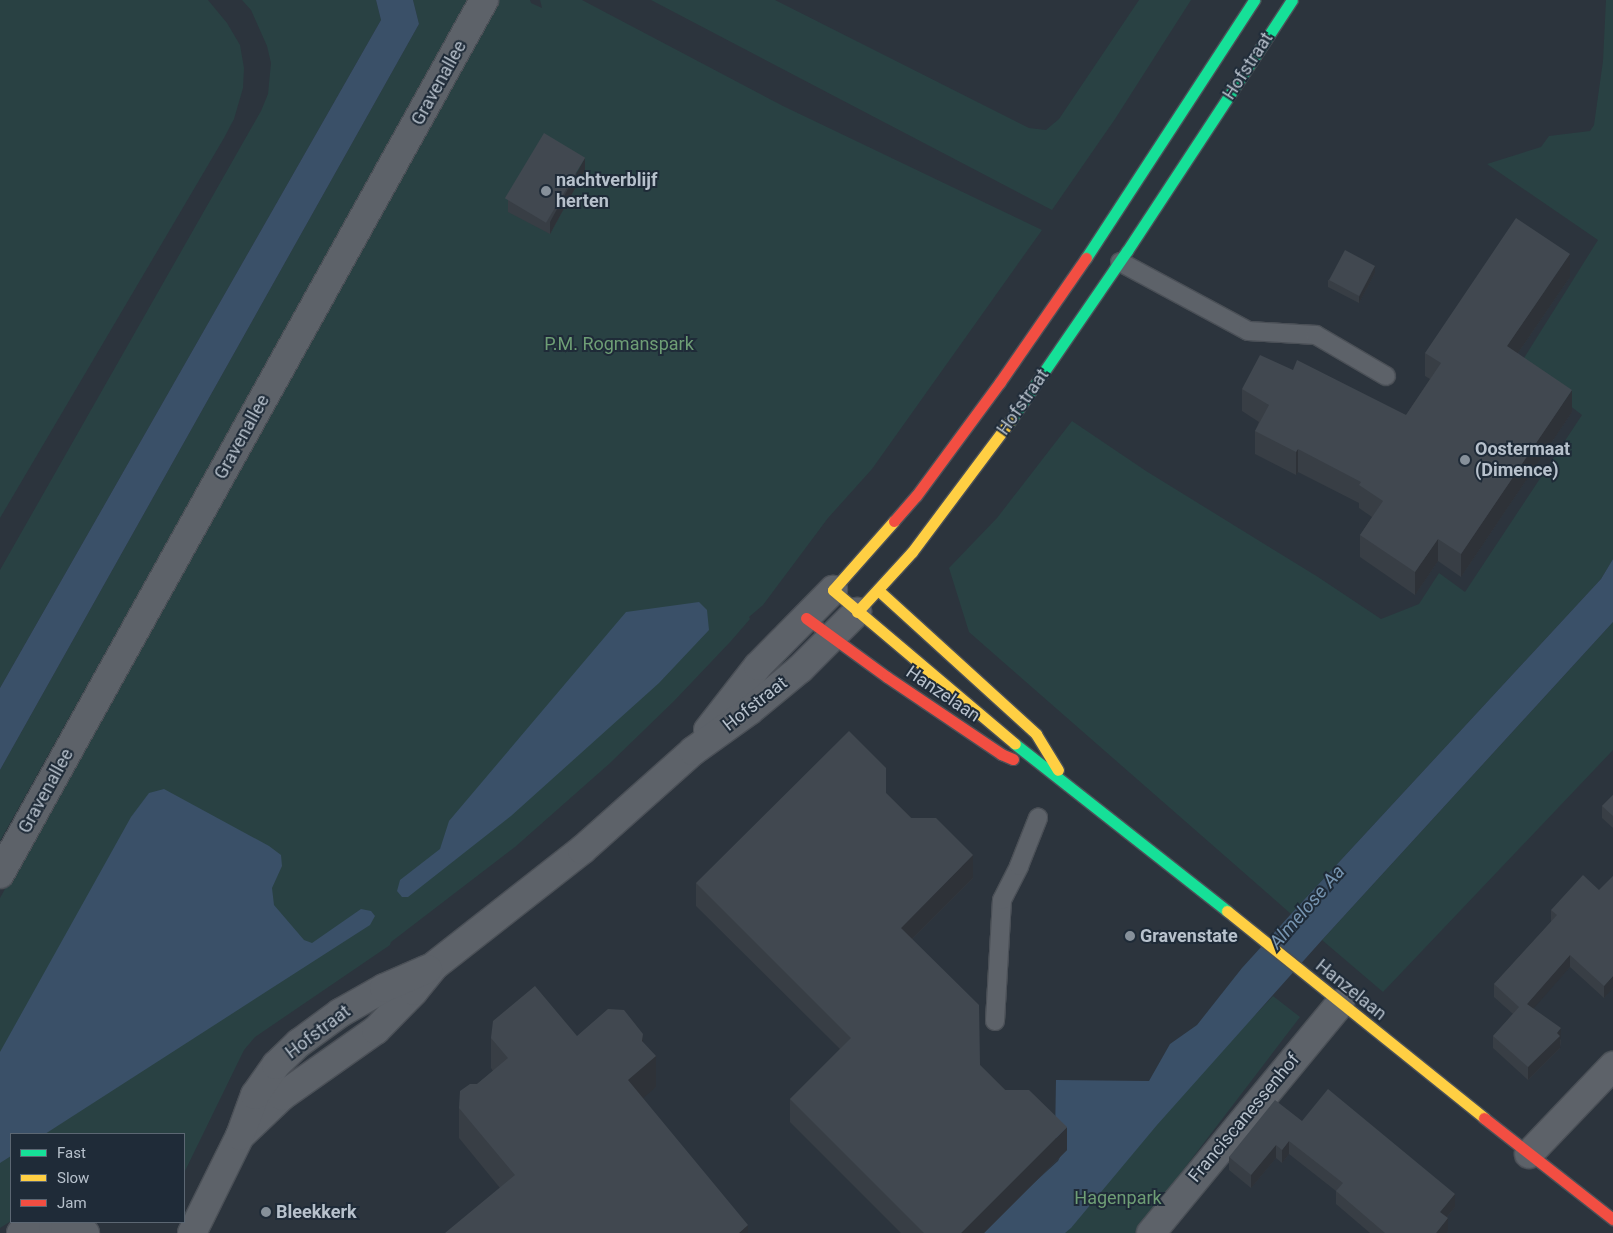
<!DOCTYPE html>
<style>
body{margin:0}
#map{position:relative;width:1613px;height:1233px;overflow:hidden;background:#2c343d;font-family:Roboto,sans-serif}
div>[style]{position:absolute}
.green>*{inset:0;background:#294143}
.water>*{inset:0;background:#3a5068}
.roads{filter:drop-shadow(1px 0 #4b5057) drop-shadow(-1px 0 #4b5057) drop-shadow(0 1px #4b5057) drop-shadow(0 -1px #4b5057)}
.lane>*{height:18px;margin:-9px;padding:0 9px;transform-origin:9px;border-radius:9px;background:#5d6269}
.street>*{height:28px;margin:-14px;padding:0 14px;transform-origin:14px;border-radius:14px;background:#5d6269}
.fast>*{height:11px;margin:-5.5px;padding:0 5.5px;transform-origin:5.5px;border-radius:5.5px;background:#16e098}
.slow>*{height:11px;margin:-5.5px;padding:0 5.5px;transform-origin:5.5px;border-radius:5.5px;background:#ffcf43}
.jam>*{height:11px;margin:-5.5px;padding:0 5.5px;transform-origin:5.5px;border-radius:5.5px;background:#f24e42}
.wall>*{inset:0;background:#383e45}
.shaded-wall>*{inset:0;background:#2e3238}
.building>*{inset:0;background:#414850;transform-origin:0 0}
.dots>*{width:14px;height:14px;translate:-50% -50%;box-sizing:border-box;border:2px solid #1f2b38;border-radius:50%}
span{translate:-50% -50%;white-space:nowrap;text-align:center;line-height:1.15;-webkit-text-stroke:4px #1f2b38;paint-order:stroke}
.street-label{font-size:18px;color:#b7c1cc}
.poi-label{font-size:18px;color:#b7c1cc;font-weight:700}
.left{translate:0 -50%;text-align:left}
.park-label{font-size:18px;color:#6e9e75}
.water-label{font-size:19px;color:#7694b0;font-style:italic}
.legend{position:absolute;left:10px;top:1133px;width:175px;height:90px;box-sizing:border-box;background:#1f2b38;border:1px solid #5c6773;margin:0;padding:6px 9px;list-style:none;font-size:15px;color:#b7c1cc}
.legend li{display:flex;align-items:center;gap:10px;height:25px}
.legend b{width:25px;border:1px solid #5c6773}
</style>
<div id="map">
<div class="green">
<div style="clip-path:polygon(0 0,208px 0,227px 23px,240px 45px,244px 68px,243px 88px,234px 119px,224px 138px,0 518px)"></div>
<div style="clip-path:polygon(242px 0,376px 0,381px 20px,0 688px,0 570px,261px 111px,268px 94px,271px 63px,267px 46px,251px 10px)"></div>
<div style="clip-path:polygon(413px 0,470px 0,0 841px,0 770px,419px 24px)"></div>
<div style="clip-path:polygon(497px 0,530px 0,531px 3px,542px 8px,540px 0,582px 0,783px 106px,1042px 230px,872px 469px,828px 518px,763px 605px,749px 617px,750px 619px,731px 641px,674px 701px,609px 764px,515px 847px,391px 942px,390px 945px,255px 1037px,244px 1050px,184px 1173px,184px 1134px,11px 1134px,11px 1221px,0 1228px,0 898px,96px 725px,99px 725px,110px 702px,487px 24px,485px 22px)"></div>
<div style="clip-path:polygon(651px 0,775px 0,1029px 128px,1046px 130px,1059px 119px,1139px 0,1191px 0,1115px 119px,1052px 210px)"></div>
<div style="clip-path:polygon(1606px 0,1613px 0,1613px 559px,1601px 579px,1291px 914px,969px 632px,949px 568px,997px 518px,1072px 421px,1146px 471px,1318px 577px,1381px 619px,1419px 604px,1439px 573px,1465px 592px,1582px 415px,1519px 366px,1598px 240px,1487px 164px,1541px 147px,1549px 136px,1590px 131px,1594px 125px,1603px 61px)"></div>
<div style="clip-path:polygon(1613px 622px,1613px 750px,1383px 992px,1322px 940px)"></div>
<div style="clip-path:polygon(1273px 996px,1300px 1017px,1135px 1233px,1020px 1233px,1257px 1013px)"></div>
</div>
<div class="water">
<div style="clip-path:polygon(376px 0,413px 0,419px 24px,0 770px,0 688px,381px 20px)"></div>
<div style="clip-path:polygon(1613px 559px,1613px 622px,1322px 940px,1157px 1125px,1071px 1228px,1065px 1233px,979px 1233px,1058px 1161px,1064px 1149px,1055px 1136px,1056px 1080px,1149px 1081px,1170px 1044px,1197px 1025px,1242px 968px,1291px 914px,1601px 579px)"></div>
<div style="clip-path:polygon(699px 602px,707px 610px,709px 630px,659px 683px,511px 816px,408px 897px,402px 897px,397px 891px,400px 880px,440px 849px,449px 821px,626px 612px)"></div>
<div style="clip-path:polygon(164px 789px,269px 846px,281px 855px,282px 866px,272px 888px,274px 905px,304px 940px,312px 943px,361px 909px,371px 911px,375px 916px,370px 925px,45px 1134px,11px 1134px,11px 1156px,0 1163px,0 1052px,131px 817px,149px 793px)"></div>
</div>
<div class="roads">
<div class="lane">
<div style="left:1120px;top:262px;width:145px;rotate:28.3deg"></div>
<div style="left:1248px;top:331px;width:68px;rotate:3.4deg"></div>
<div style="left:1316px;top:335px;width:81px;rotate:30.4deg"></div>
<div style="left:995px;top:1021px;width:121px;rotate:-86.7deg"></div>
<div style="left:1002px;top:900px;width:38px;rotate:-63deg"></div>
<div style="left:1019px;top:866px;width:52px;rotate:-68.4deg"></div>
</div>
<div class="street">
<div style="left:708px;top:730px;width:81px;rotate:-52deg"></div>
<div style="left:758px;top:666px;width:107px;rotate:-45.4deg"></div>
<div style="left:0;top:874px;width:999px;rotate:-61.02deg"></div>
<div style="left:240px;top:1136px;width:58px;rotate:-43.6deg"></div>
<div style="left:282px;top:1096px;width:115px;rotate:-35.1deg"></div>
<div style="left:376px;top:1030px;width:54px;rotate:-45.7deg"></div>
<div style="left:414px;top:991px;width:32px;rotate:-51deg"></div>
<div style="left:434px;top:966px;width:188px;rotate:-38.1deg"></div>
<div style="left:582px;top:850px;width:149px;rotate:-41.7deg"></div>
<div style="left:693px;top:751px;width:69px;rotate:-35.5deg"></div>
<div style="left:749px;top:711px;width:66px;rotate:-39.5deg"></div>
<div style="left:800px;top:669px;width:81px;rotate:-45deg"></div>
<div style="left:1529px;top:1154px;width:122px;rotate:-46.3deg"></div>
<div style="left:21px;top:1233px;width:33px;rotate:-12deg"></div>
<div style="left:53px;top:1226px;width:12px;rotate:5deg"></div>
<div style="left:65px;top:1227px;width:21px;rotate:17deg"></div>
<div style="left:192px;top:1233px;width:108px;rotate:-63.7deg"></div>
<div style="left:240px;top:1136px;width:44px;rotate:-69.9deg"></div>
<div style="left:255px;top:1095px;width:37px;rotate:-55deg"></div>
<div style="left:276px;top:1065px;width:32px;rotate:-44deg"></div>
<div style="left:299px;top:1043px;width:51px;rotate:-36.2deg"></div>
<div style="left:340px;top:1013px;width:51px;rotate:-29.6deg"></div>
<div style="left:384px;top:988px;width:48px;rotate:-23.4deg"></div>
<div style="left:1151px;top:1233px;width:297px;rotate:-50.5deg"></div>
</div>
<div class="fast">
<div style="left:1086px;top:258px;width:308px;rotate:-56.9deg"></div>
<div style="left:1010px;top:421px;width:206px;rotate:-55.5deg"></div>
<div style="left:1127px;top:251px;width:300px;rotate:-56.7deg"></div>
<div style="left:1015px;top:744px;width:270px;rotate:38.2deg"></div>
</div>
<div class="slow">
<div style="left:894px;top:521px;width:92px;rotate:131.5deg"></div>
<div style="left:833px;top:590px;width:238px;rotate:40.2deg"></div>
<div style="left:878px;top:590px;width:214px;rotate:42.3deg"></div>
<div style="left:1036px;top:734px;width:42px;rotate:58.6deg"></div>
<div style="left:857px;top:612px;width:81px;rotate:-47.5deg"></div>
<div style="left:912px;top:552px;width:164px;rotate:-53.2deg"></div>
<div style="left:1227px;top:911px;width:330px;rotate:38.8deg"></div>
</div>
<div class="jam">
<div style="left:894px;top:521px;width:33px;rotate:-49deg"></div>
<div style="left:916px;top:496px;width:142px;rotate:-53.6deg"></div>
<div style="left:1000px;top:382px;width:151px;rotate:-55.3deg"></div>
<div style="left:806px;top:618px;width:100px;rotate:36.1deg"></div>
<div style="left:887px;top:677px;width:138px;rotate:34deg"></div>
<div style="left:1001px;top:754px;width:13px;rotate:23deg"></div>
<div style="left:1484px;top:1118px;width:164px;rotate:38.1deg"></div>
</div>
</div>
<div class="wall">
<div style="clip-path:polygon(585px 170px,550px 234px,508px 212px,508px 200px)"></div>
<div style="clip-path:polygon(1375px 273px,1359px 303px,1328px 287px,1328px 280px)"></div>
<div style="clip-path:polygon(1570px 277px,1518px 353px,1572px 412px,1461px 577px,1438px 561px,1415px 595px,1360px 557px,1360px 535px,1372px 517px,1359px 508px,1359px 503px,1298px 472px,1296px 475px,1255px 454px,1255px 431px,1259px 422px,1242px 411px,1242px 389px,1293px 370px,1406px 415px,1430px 379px,1425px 376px,1425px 353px)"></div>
<div style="clip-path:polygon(886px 793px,973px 878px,912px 939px,980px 1065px,1067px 1150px,984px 1233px,901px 1233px,790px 1122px,790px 1099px,840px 1049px,696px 906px,696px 883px)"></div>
<div style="clip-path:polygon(1613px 795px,1613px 828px,1602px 818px,1602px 806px)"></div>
<div style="clip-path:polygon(1613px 876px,1613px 988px,1604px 998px,1570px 967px,1533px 1008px,1561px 1040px,1560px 1048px,1528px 1080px,1493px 1048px,1493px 1036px,1513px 1014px,1494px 997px,1494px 984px,1551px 922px,1551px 910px,1599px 890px)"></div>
<div style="clip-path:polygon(577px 1036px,656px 1087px,642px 1098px,748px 1233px,500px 1188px,459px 1138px,459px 1108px,477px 1084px,493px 1071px,491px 1068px,491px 1038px)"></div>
<div style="clip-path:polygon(1302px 1121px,1455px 1207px,1447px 1217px,1448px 1231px,1447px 1233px,1370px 1233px,1336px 1204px,1336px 1191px,1289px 1154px,1282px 1163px,1276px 1158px,1251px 1188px,1229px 1170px,1229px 1157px)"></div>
</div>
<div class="shaded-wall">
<div style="clip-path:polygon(585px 158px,585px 170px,550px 234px,550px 222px)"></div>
<div style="clip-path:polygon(1570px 254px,1570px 277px,1507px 369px,1507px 346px)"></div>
<div style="clip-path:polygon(1375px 266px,1375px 273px,1359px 303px,1359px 297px)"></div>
<div style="clip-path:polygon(1572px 390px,1572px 412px,1461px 577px,1461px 554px)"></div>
<div style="clip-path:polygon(1298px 449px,1298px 472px,1296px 475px,1296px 452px)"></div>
<div style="clip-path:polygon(1438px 539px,1438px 561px,1415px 595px,1415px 572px)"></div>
<div style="clip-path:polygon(973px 855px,973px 878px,901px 950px,901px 928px)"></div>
<div style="clip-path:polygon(1570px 955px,1570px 967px,1527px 1016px,1527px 1004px)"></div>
<div style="clip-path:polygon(1613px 976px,1613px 988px,1604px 998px,1604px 986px)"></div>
<div style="clip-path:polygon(1561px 1028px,1560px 1048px,1528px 1080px,1528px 1067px)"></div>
<div style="clip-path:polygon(643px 1034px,643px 1064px,656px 1056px,656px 1087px,628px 1111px,628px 1080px,642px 1041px)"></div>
<div style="clip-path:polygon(1067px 1127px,1067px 1150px,984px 1233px,961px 1233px)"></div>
<div style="clip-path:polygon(1289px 1141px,1289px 1154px,1282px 1163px,1282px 1150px)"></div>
<div style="clip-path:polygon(1276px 1145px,1276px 1158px,1251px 1188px,1251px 1175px)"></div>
<div style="clip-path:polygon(1455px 1194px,1455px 1207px,1440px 1225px,1440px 1212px)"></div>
<div style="clip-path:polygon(1448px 1218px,1448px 1231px,1447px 1233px,1436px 1233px)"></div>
<div style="clip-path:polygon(748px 1225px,748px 1233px,739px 1233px)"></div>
</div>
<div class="building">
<div style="left:544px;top:133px;width:48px;height:76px;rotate:31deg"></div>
<div style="clip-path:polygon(1516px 218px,1570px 254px,1507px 346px,1572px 390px,1461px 554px,1438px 539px,1415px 572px,1360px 535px,1383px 501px,1359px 485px,1361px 482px,1298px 449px,1296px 452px,1255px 431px,1269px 405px,1242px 389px,1260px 355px,1293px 370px,1297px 360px,1406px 415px,1441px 363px,1425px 353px)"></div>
<div style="left:1345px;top:250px;width:34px;height:34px;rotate:28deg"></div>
<div style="clip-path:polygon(849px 731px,886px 768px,886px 793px,911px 818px,936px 818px,973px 855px,901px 928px,979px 1005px,980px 1065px,1005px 1090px,1029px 1090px,1067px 1127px,961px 1233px,924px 1233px,790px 1099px,851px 1038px,696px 883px)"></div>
<div style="clip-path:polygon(1613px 795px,1613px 816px,1602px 806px)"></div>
<div style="clip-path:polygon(1583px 875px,1599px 890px,1613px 876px,1613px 976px,1604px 986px,1570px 955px,1527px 1004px,1561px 1028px,1557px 1033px,1560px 1036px,1528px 1067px,1493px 1036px,1519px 1007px,1494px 984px,1557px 915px,1551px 910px)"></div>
<div style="clip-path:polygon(535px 986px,577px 1036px,608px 1009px,624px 1010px,643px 1034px,642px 1041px,656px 1056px,628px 1080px,748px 1225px,739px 1233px,445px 1233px,515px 1175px,459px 1108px,460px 1091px,470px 1084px,477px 1084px,508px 1058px,491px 1038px,493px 1021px)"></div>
<div style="clip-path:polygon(1328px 1089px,1455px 1194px,1440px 1212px,1448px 1218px,1436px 1233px,1385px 1233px,1336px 1191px,1343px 1183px,1289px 1141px,1282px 1150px,1276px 1145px,1251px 1175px,1229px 1157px,1275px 1100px,1302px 1121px)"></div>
</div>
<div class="dots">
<div style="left:546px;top:191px;background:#86909a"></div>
<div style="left:1465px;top:460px;background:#86909a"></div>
<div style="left:1130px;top:936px;background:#86909a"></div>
<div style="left:266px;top:1212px;background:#86909a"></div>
</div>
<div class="street-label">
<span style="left:1248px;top:66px;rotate:-57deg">Hofstraat</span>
<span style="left:439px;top:83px;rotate:-61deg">Gravenallee</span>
<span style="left:1023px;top:402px;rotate:-55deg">Hofstraat</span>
<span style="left:242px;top:437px;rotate:-61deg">Gravenallee</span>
<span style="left:943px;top:694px;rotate:34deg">Hanzelaan</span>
<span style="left:755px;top:704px;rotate:-38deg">Hofstraat</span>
<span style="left:46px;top:791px;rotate:-61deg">Gravenallee</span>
<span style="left:1351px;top:990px;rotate:39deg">Hanzelaan</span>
<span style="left:318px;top:1032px;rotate:-37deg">Hofstraat</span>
<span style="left:1244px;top:1118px;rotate:-50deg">Franciscanessenhof</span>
</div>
<div class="poi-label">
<span class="left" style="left:556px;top:191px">nachtverblijf<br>herten</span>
<span class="left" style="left:1475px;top:460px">Oostermaat<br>(Dimence)</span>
<span class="left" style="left:1140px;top:936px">Gravenstate</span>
<span class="left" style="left:276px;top:1212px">Bleekkerk</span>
</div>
<div class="park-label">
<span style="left:619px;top:344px">P.M. Rogmanspark</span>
<span style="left:1118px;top:1198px">Hagenpark</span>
</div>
<div class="water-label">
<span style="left:1307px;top:907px;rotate:-49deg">Almelose Aa</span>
</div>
<ul class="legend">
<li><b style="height:6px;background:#16e098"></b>Fast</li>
<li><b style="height:6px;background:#ffcf43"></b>Slow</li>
<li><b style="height:6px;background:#f24e42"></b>Jam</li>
</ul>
</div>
